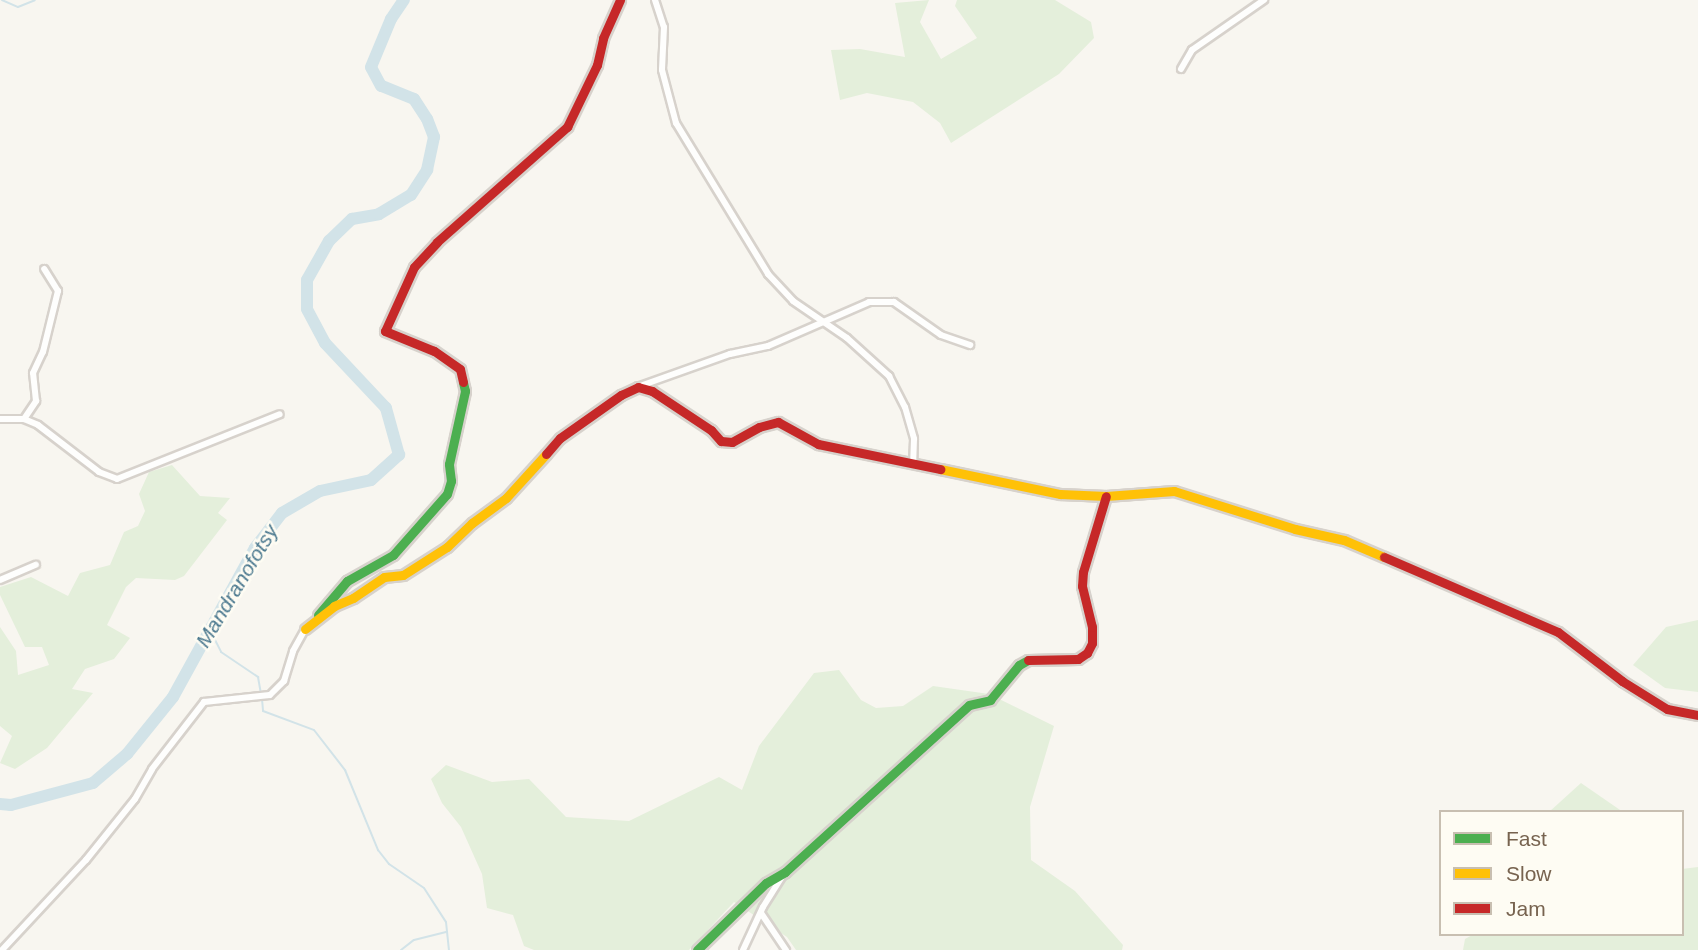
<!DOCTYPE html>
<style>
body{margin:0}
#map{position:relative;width:1698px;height:950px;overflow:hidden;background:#f8f6f0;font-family:Helvetica,sans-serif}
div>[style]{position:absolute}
.green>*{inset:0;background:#e4efdb}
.stream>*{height:2px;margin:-1px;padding:0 1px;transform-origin:1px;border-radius:1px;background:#d2e3e8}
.river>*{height:12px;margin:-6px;padding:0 6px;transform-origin:6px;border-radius:6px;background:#d2e3e8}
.roads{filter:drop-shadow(2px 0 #d7d2cc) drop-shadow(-2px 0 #d7d2cc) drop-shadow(0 2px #d7d2cc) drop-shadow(0 -2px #d7d2cc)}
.street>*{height:6px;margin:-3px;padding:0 3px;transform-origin:3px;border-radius:3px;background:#fefefd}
.fast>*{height:9px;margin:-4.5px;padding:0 4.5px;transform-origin:4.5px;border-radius:4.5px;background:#4caf50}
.slow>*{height:9px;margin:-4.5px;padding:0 4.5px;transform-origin:4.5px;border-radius:4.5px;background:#ffc107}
.jam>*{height:9px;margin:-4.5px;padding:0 4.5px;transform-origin:4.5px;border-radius:4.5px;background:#c62828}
span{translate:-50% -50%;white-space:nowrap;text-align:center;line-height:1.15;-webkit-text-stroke:5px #fefcf3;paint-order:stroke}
.water-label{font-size:21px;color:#4d7a90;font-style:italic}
.legend{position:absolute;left:1439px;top:810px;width:245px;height:126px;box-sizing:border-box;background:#fefcf3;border:2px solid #c8bfb1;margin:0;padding:9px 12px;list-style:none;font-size:21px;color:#77634f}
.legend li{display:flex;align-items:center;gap:14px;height:35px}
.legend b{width:35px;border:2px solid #c8bfb1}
</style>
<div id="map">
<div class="green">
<div style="clip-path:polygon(929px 0,920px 22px,941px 59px,977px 38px,955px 6px,957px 0,1055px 0,1091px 22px,1094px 38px,1059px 74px,951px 143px,940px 123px,913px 102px,867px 93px,840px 100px,831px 50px,860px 49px,905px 57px,895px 3px)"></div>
<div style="clip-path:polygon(172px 465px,200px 496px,230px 498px,218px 513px,227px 520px,184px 576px,175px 580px,136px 578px,126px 587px,107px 625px,130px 638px,114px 659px,85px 669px,72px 689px,93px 693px,47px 748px,15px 769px,0 763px,12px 736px,0 726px,0 627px,16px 651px,18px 675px,49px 665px,42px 647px,25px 647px,0 595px,0 587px,31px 577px,68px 596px,80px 573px,110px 565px,124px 532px,138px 526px,145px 511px,139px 494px,149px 472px)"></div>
<div style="clip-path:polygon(1698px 620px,1698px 692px,1665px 688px,1633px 665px,1666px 627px)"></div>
<div style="clip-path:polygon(839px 670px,861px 700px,876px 708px,903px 706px,933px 686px,989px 694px,1054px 726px,1030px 807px,1031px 860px,1075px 891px,1123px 945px,1122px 950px,796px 950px,787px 937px,734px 902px,689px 950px,534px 950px,524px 946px,513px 915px,487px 908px,482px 874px,461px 827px,442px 803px,431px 779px,446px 765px,492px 782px,529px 779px,566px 817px,629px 821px,719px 777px,742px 790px,759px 746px,814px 673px)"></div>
<div style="clip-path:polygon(1581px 783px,1623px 812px,1549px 812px)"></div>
<div style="clip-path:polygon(1698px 867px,1698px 950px,1463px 950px,1465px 939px,1474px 934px,1682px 934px,1682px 869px)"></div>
</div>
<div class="stream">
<div style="left:2px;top:0;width:17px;rotate:24deg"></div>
<div style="left:18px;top:7px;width:18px;rotate:-22deg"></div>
<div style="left:211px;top:632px;width:22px;rotate:63deg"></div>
<div style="left:221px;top:652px;width:45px;rotate:34deg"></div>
<div style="left:258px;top:677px;width:17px;rotate:80deg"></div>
<div style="left:262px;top:699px;width:12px;rotate:85deg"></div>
<div style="left:263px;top:711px;width:54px;rotate:20.4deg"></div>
<div style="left:314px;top:730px;width:51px;rotate:52.2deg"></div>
<div style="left:345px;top:770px;width:87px;rotate:67.6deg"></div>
<div style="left:378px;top:850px;width:18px;rotate:52deg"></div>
<div style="left:389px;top:864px;width:42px;rotate:34.4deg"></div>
<div style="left:424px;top:888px;width:40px;rotate:57.1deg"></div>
<div style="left:446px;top:922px;width:28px;rotate:84deg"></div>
<div style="left:401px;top:950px;width:16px;rotate:-38deg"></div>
<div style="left:414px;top:940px;width:34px;rotate:-14deg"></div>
</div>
<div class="river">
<div style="left:0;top:804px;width:11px;rotate:5deg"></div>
<div style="left:11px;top:805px;width:85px;rotate:-15deg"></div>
<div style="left:93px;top:783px;width:45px;rotate:-40.5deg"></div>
<div style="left:127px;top:754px;width:73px;rotate:-51.1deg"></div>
<div style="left:173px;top:697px;width:170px;rotate:-61.2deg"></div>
<div style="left:255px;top:548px;width:44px;rotate:-52.4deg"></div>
<div style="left:282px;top:513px;width:44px;rotate:-30.1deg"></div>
<div style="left:320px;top:491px;width:52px;rotate:-12.2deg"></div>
<div style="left:371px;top:480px;width:38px;rotate:-42deg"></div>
<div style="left:399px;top:455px;width:49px;rotate:-105.5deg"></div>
<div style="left:386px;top:408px;width:89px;rotate:-133.2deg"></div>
<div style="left:325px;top:343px;width:38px;rotate:-118deg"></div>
<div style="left:307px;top:309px;width:29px;rotate:-90deg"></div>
<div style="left:307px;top:280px;width:45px;rotate:-60.6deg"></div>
<div style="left:329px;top:241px;width:32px;rotate:-44deg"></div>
<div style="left:352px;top:219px;width:27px;rotate:-10deg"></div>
<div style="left:379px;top:214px;width:37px;rotate:-31deg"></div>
<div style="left:411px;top:195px;width:30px;rotate:-57deg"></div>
<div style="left:427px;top:170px;width:34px;rotate:-78deg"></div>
<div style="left:434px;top:137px;width:19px;rotate:-111deg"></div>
<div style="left:427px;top:119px;width:24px;rotate:-123deg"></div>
<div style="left:414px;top:99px;width:35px;rotate:-158deg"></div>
<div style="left:381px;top:86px;width:21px;rotate:-118deg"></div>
<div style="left:371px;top:67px;width:52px;rotate:-67.4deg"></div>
<div style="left:391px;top:19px;width:23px;rotate:-56deg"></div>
</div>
<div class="roads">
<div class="street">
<div style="left:655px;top:0;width:28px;rotate:72deg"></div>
<div style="left:664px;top:27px;width:43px;rotate:92.7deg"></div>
<div style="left:662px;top:70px;width:55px;rotate:75.2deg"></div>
<div style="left:676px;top:123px;width:177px;rotate:58.6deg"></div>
<div style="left:768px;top:274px;width:37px;rotate:47deg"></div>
<div style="left:793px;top:301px;width:65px;rotate:34.4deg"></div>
<div style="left:847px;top:338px;width:57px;rotate:42.1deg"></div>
<div style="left:889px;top:376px;width:35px;rotate:63deg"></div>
<div style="left:905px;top:407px;width:33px;rotate:74deg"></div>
<div style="left:914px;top:439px;width:23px;rotate:92deg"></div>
<div style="left:1181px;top:69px;width:22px;rotate:-60deg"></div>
<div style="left:1192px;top:50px;width:88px;rotate:-34.8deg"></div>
<div style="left:640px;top:386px;width:96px;rotate:-19.6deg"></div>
<div style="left:730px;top:354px;width:39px;rotate:-12deg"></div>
<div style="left:768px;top:346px;width:110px;rotate:-23.5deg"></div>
<div style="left:869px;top:302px;width:25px"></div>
<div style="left:894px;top:302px;width:57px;rotate:35.1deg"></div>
<div style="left:941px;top:335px;width:31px;rotate:19deg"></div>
<div style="left:0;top:419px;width:24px"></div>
<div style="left:24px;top:419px;width:15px;rotate:23deg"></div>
<div style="left:38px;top:425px;width:77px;rotate:37.6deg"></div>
<div style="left:99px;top:472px;width:19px;rotate:21deg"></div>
<div style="left:117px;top:479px;width:175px;rotate:-21.7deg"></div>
<div style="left:24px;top:419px;width:22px;rotate:-56deg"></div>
<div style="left:36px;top:401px;width:28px;rotate:-96deg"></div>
<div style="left:33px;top:373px;width:23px;rotate:-65deg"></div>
<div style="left:43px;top:352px;width:63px;rotate:-76.2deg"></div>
<div style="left:58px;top:291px;width:26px;rotate:-122deg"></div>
<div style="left:0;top:580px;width:39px;rotate:-23deg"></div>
<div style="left:761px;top:913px;width:45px;rotate:56deg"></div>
<div style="left:2px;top:950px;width:123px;rotate:-47deg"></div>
<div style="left:86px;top:860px;width:78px;rotate:-51.2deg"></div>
<div style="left:135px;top:799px;width:34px;rotate:-60deg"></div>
<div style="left:152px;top:769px;width:85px;rotate:-52.2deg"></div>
<div style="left:204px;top:702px;width:66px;rotate:-6.1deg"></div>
<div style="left:270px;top:695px;width:20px;rotate:-45deg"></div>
<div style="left:284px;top:681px;width:31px;rotate:-73deg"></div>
<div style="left:293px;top:651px;width:25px;rotate:-61deg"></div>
<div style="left:743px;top:950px;width:47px;rotate:-65.1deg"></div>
<div style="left:763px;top:907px;width:40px;rotate:-58deg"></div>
</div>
<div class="fast">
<div style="left:318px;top:615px;width:45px;rotate:-49.5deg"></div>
<div style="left:347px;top:581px;width:53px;rotate:-29.5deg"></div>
<div style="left:393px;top:555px;width:81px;rotate:-48.5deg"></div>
<div style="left:447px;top:494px;width:14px;rotate:-73deg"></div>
<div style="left:451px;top:481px;width:17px;rotate:-97deg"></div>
<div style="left:449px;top:464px;width:75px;rotate:-77.6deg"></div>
<div style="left:465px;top:391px;width:9px;rotate:-103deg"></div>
<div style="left:697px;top:950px;width:96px;rotate:-44.2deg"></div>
<div style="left:766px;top:883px;width:22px;rotate:-30deg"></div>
<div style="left:785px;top:872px;width:248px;rotate:-42.2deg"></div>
<div style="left:969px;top:705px;width:22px;rotate:-13deg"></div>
<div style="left:990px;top:700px;width:45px;rotate:-50.4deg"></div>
<div style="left:1019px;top:665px;width:10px;rotate:-29deg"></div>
</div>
<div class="slow">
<div style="left:940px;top:469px;width:123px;rotate:11.8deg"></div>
<div style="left:1060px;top:494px;width:46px;rotate:2.5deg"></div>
<div style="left:1106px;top:496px;width:68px;rotate:-4.2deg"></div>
<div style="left:1174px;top:491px;width:127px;rotate:17.4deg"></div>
<div style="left:1295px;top:529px;width:50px;rotate:12.7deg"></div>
<div style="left:1344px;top:540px;width:43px;rotate:23deg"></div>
<div style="left:305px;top:629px;width:37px;rotate:-38deg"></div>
<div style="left:334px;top:606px;width:21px;rotate:-23deg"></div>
<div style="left:353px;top:598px;width:37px;rotate:-34deg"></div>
<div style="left:384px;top:577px;width:19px;rotate:-6deg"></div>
<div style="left:403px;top:575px;width:52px;rotate:-32.5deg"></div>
<div style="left:447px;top:547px;width:35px;rotate:-44deg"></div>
<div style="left:472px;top:523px;width:42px;rotate:-36.3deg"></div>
<div style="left:506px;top:498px;width:59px;rotate:-47.7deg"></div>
</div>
<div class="jam">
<div style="left:463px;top:382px;width:13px;rotate:-103deg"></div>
<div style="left:460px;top:369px;width:32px;rotate:-145deg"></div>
<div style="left:434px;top:351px;width:53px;rotate:-157.8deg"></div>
<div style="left:385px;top:331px;width:70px;rotate:-65.6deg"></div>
<div style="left:414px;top:267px;width:34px;rotate:-47deg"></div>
<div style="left:437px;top:242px;width:174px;rotate:-41.5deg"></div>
<div style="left:567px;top:127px;width:69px;rotate:-64.2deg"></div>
<div style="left:597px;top:65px;width:28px;rotate:-77deg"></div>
<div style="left:603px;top:38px;width:42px;rotate:-65.9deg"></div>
<div style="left:546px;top:454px;width:21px;rotate:-49deg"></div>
<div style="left:560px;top:438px;width:75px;rotate:-35.2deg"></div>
<div style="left:621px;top:395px;width:19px;rotate:-25deg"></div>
<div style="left:638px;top:387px;width:15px;rotate:16deg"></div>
<div style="left:652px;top:391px;width:71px;rotate:33.5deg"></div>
<div style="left:711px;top:430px;width:15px;rotate:48deg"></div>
<div style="left:721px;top:441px;width:11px;rotate:5deg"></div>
<div style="left:732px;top:442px;width:31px;rotate:-29deg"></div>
<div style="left:759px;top:427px;width:20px;rotate:-15deg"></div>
<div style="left:778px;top:422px;width:46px;rotate:28.8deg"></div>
<div style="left:818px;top:444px;width:125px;rotate:11.6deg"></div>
<div style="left:1384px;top:557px;width:189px;rotate:23.3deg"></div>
<div style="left:1558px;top:632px;width:81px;rotate:37.4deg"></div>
<div style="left:1622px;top:681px;width:53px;rotate:31.9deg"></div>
<div style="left:1667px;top:709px;width:32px;rotate:11deg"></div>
<div style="left:1028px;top:660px;width:50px;rotate:-1.1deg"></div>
<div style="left:1078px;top:659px;width:11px;rotate:-34deg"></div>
<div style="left:1087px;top:653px;width:11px;rotate:-63deg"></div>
<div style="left:1092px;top:643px;width:16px;rotate:-90deg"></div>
<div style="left:1092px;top:627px;width:42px;rotate:-103.7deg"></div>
<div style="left:1082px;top:586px;width:14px;rotate:-86deg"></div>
<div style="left:1083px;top:572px;width:79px;rotate:-73.2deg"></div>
</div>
</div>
<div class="water-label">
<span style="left:237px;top:586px;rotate:-59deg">Mandranofotsy</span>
</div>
<ul class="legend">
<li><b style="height:9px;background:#4caf50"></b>Fast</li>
<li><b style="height:9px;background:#ffc107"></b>Slow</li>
<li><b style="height:9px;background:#c62828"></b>Jam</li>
</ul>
</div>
